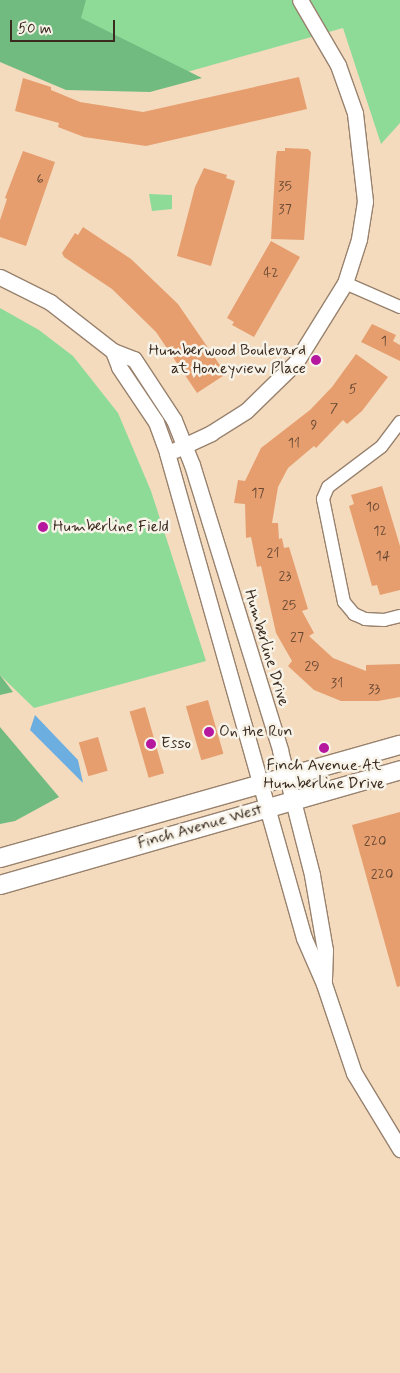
<!DOCTYPE html>
<style>
body{margin:0}
#map{position:relative;width:400px;height:1373px;overflow:hidden;background:#f4dbbe;font-family:Mynerve,sans-serif}
div>[style]{position:absolute}
.green>*{inset:0;background:#8edb98}
.forest>*{inset:0;background:#72bb80}
.water>*{inset:0;background:#6caee0}
.building>*{inset:0;background:#e69e6f;transform-origin:0 0}
.roads{filter:drop-shadow(1px 0 #98826e) drop-shadow(-1px 0 #98826e) drop-shadow(0 1px #98826e) drop-shadow(0 -1px #98826e)}
.minor>*{height:12px;margin:-6px;padding:0 6px;transform-origin:6px;border-radius:6px;background:#fff}
.tertiary>*{height:15px;margin:-7.5px;padding:0 7.5px;transform-origin:7.5px;border-radius:7.5px;background:#fff}
.secondary>*{height:18px;margin:-9px;padding:0 9px;transform-origin:9px;border-radius:9px;background:#fff}
.dots>*{width:14px;height:14px;translate:-50% -50%;box-sizing:border-box;border:2px solid #f7f3e8;border-radius:50%}
span{translate:-50% -50%;white-space:nowrap;text-align:center;line-height:1.15;-webkit-text-stroke:5px #f7f3e8;paint-order:stroke}
.number-label{font-size:14px;color:#664732}
.number-label span{-webkit-text-stroke-width:0}
.poi-label{font-size:16px;color:#3b2a1e}
.right{translate:-100% -50%;text-align:right}
.left{translate:0 -50%;text-align:left}
.street-label{font-size:16px;color:#3b2a1e}
.scale{position:absolute;left:10px;top:20px;width:105px;height:22px;box-sizing:border-box;border:2px solid #3b2a1e;border-top:0;padding-left:6px;font-size:15px;line-height:18px;white-space:nowrap;color:#3b2a1e;-webkit-text-stroke:4px #f7f3e8;paint-order:stroke}
</style>
<div id="map">
<div class="green">
<div style="clip-path:polygon(0 0,400px 0,400px 123px,381px 144px,343px 28px,159px 80px)"></div>
<div style="clip-path:polygon(149px 194px,172px 195px,172px 209px,152px 211px)"></div>
<div style="clip-path:polygon(0 308px,39px 330px,73px 356px,118px 413px,151px 491px,206px 661px,34px 708px,0 675px)"></div>
</div>
<div class="forest">
<div style="clip-path:polygon(0 0,86px 0,81px 18px,202px 78px,150px 92px,66px 90px,0 62px)"></div>
<div style="clip-path:polygon(0 675px,13px 692px,0 695px)"></div>
<div style="clip-path:polygon(0 727px,59px 797px,15px 821px,0 824px)"></div>
</div>
<div class="water">
<div style="clip-path:polygon(35px 715px,78px 760px,83px 783px,30px 730px)"></div>
</div>
<div class="building">
<div style="clip-path:polygon(299px 77px,307px 109px,146px 146px,84px 137px,58px 127px,59px 123px,15px 111px,23px 78px,51px 87px,51px 90px,80px 102px,143px 112px)"></div>
<div style="clip-path:polygon(285px 148px,308px 149px,311px 152px,304px 240px,271px 239px,276px 156px,277px 151px,285px 151px)"></div>
<div style="clip-path:polygon(23px 151px,55px 162px,26px 246px,0 237px,0 220px,7px 199px,5px 198px)"></div>
<div style="clip-path:polygon(204px 168px,227px 175px,226px 178px,235px 181px,211px 266px,177px 256px,195px 187px)"></div>
<div style="clip-path:polygon(83px 227px,131px 259px,178px 304px,226px 374px,197px 393px,156px 332px,112px 289px,64px 257px,62px 253px,75px 233px,78px 235px)"></div>
<div style="clip-path:polygon(271px 241px,300px 257px,254px 337px,232px 325px,234px 322px,227px 318px)"></div>
<div style="clip-path:polygon(372px 324px,396px 335px,393px 341px,400px 345px,400px 361px,361px 342px)"></div>
<div style="clip-path:polygon(356px 354px,388px 377px,362px 411px,347px 424px,343px 420px,316px 448px,314px 446px,288px 468px,278px 487px,272px 523px,278px 523px,279px 539px,282px 538px,284px 548px,289px 547px,308px 609px,302px 611px,314px 633px,309px 636px,333px 658px,366px 671px,366px 665px,400px 664px,400px 697px,378px 701px,341px 701px,314px 690px,288px 666px,292px 661px,276px 633px,261px 566px,257px 567px,251px 537px,246px 538px,245px 504px,234px 503px,238px 480px,245px 481px,261px 448px,310px 410px,332px 387px)"></div>
<div style="clip-path:polygon(382px 486px,400px 546px,400px 590px,380px 595px,377px 585px,372px 586px,349px 506px,354px 504px,351px 495px)"></div>
<div style="left:208px;top:700px;width:56px;height:23px;rotate:74deg"></div>
<div style="left:145px;top:707px;width:69px;height:16px;rotate:74deg"></div>
<div style="left:98px;top:737px;width:35px;height:20px;rotate:74deg"></div>
<div style="clip-path:polygon(400px 812px,400px 986px,397px 987px,352px 825px)"></div>
</div>
<div class="roads">
<div class="minor">
<div style="left:345px;top:283px;width:60px;rotate:23.6deg"></div>
<div style="left:400px;top:422px;width:31px;rotate:127deg"></div>
<div style="left:381px;top:447px;width:66px;rotate:143deg"></div>
<div style="left:328px;top:487px;width:13px;rotate:113deg"></div>
<div style="left:323px;top:499px;width:105px;rotate:78.5deg"></div>
<div style="left:344px;top:602px;width:16px;rotate:50deg"></div>
<div style="left:354px;top:614px;width:12px;rotate:24deg"></div>
<div style="left:365px;top:619px;width:19px;rotate:3deg"></div>
<div style="left:384px;top:620px;width:16px;rotate:-14deg"></div>
</div>
<div class="tertiary">
<div style="left:0;top:277px;width:56px;rotate:26.6deg"></div>
<div style="left:50px;top:302px;width:80px;rotate:37.9deg"></div>
<div style="left:113px;top:351px;width:22px;rotate:21deg"></div>
<div style="left:134px;top:359px;width:73px;rotate:56.7deg"></div>
<div style="left:174px;top:420px;width:48px;rotate:68.2deg"></div>
<div style="left:192px;top:465px;width:298px;rotate:72.8deg"></div>
<div style="left:280px;top:750px;width:129px;rotate:75.6deg"></div>
<div style="left:312px;top:875px;width:76px;rotate:80.2deg"></div>
<div style="left:325px;top:950px;width:30px;rotate:92deg"></div>
<div style="left:113px;top:351px;width:17px;rotate:69deg"></div>
<div style="left:119px;top:367px;width:66px;rotate:56.1deg"></div>
<div style="left:156px;top:422px;width:33px;rotate:70deg"></div>
<div style="left:167px;top:453px;width:504px;rotate:74.23deg"></div>
<div style="left:304px;top:938px;width:50px;rotate:66.5deg"></div>
<div style="left:324px;top:984px;width:94px;rotate:71.4deg"></div>
<div style="left:354px;top:1073px;width:89px;rotate:58.8deg"></div>
<div style="left:175px;top:450px;width:40px;rotate:-25deg"></div>
<div style="left:211px;top:433px;width:41px;rotate:-32.2deg"></div>
<div style="left:246px;top:411px;width:70px;rotate:-44.4deg"></div>
<div style="left:296px;top:362px;width:93px;rotate:-58.2deg"></div>
<div style="left:345px;top:283px;width:46px;rotate:-72.3deg"></div>
<div style="left:359px;top:239px;width:38px;rotate:-81deg"></div>
<div style="left:365px;top:201px;width:89px;rotate:-96.5deg"></div>
<div style="left:355px;top:113px;width:51px;rotate:-109.5deg"></div>
<div style="left:338px;top:65px;width:75px;rotate:-120.3deg"></div>
</div>
<div class="secondary">
<div style="left:0;top:858px;width:416px;rotate:-15.8deg"></div>
<div style="left:0;top:885px;width:416px;rotate:-16deg"></div>
</div>
</div>
<div class="dots">
<div style="left:316px;top:360px;background:#b5179e"></div>
<div style="left:43px;top:527px;background:#b5179e"></div>
<div style="left:209px;top:732px;background:#b5179e"></div>
<div style="left:151px;top:744px;background:#b5179e"></div>
<div style="left:324px;top:748px;background:#b5179e"></div>
</div>
<div class="number-label">
<span style="left:40px;top:179px">6</span>
<span style="left:285px;top:186px">35</span>
<span style="left:285px;top:209px">37</span>
<span style="left:271px;top:273px">42</span>
<span style="left:384px;top:341px">1</span>
<span style="left:353px;top:389px">5</span>
<span style="left:334px;top:408px">7</span>
<span style="left:314px;top:425px">9</span>
<span style="left:294px;top:443px">11</span>
<span style="left:258px;top:493px">17</span>
<span style="left:373px;top:507px">10</span>
<span style="left:380px;top:531px">12</span>
<span style="left:273px;top:553px">21</span>
<span style="left:383px;top:556px">14</span>
<span style="left:285px;top:576px">23</span>
<span style="left:289px;top:605px">25</span>
<span style="left:297px;top:637px">27</span>
<span style="left:312px;top:666px">29</span>
<span style="left:337px;top:683px">31</span>
<span style="left:374px;top:689px">33</span>
<span style="left:375px;top:841px">220</span>
<span style="left:382px;top:874px">220</span>
</div>
<div class="poi-label">
<span class="right" style="left:306px;top:360px">Humberwood Boulevard<br>at Honeyview Place</span>
<span class="left" style="left:53px;top:527px">Humberline Field</span>
<span class="left" style="left:219px;top:732px">On the Run</span>
<span class="left" style="left:161px;top:744px">Esso</span>
<span style="left:324px;top:775px">Finch Avenue At<br>Humberline Drive</span>
</div>
<div class="street-label">
<span style="left:266px;top:648px;rotate:73deg">Humberline Drive</span>
<span style="left:200px;top:827px;rotate:-16deg">Finch Avenue West</span>
</div>
<div class="scale">50 m</div>
</div>
